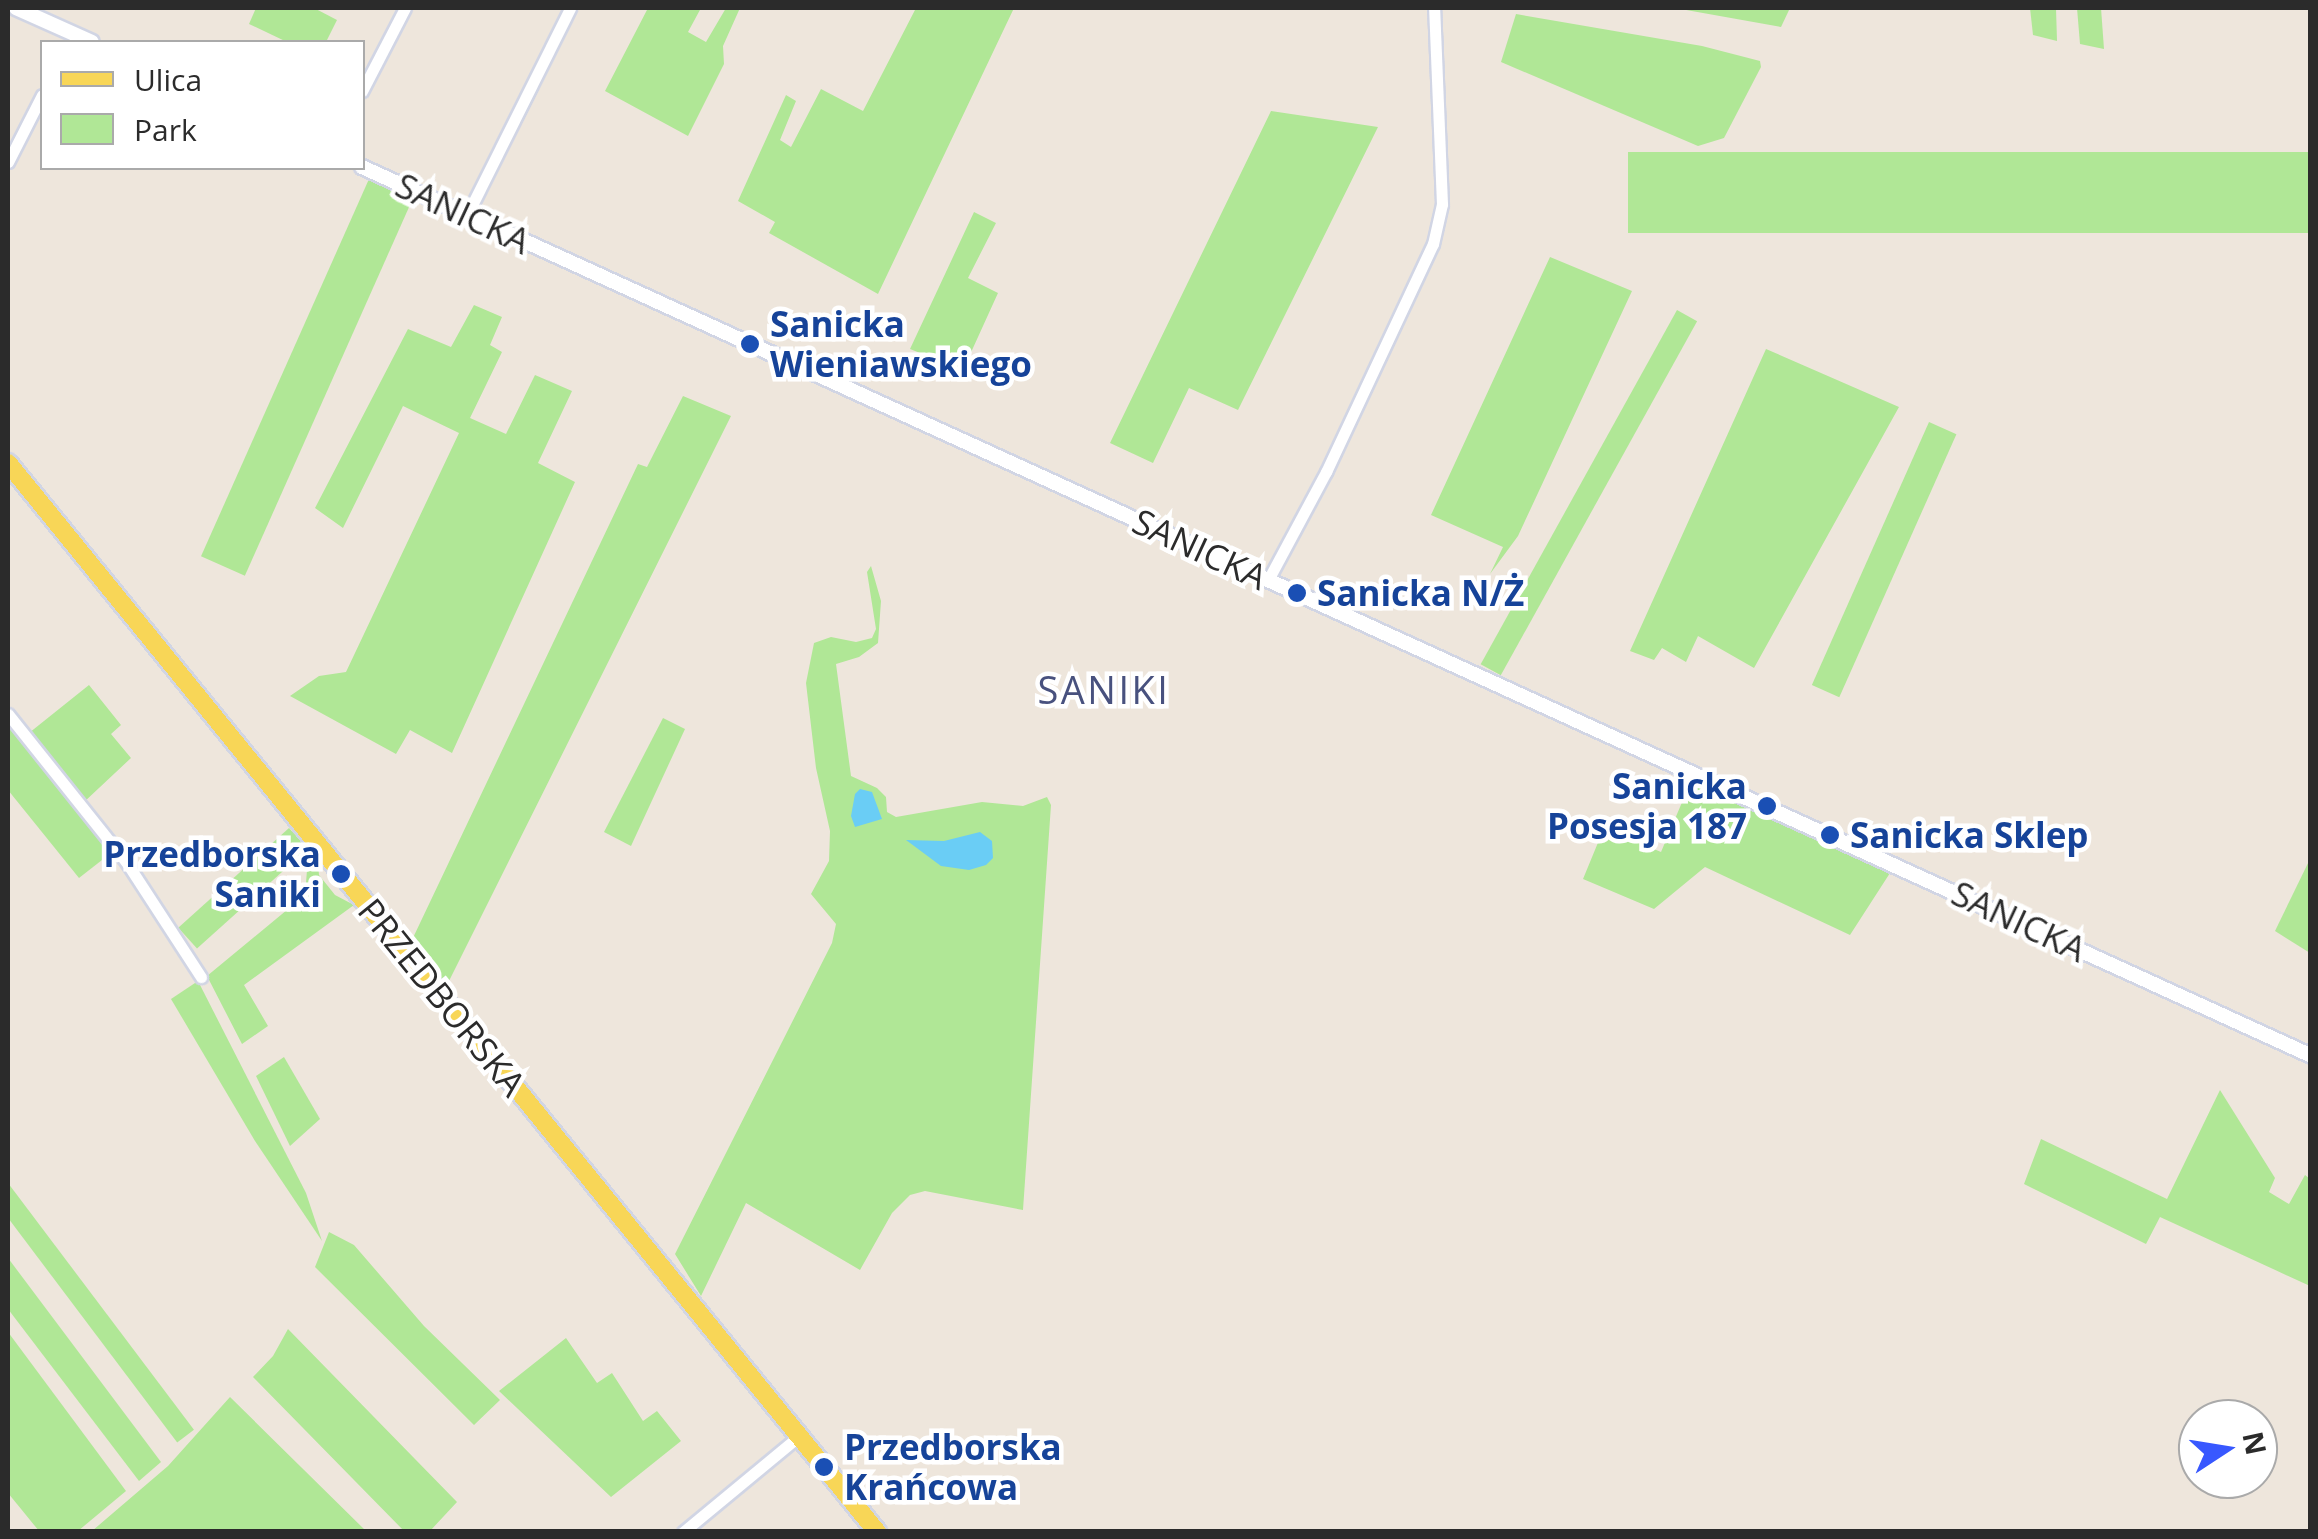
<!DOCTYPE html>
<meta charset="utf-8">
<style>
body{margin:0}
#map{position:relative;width:2318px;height:1539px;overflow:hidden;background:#eee6dc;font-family:"Open Sans",sans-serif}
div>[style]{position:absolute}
.green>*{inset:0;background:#b0e796;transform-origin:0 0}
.water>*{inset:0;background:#6acdf5}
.roads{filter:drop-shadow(2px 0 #d1d5e4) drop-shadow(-2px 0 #d1d5e4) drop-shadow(0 2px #d1d5e4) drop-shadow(0 -2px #d1d5e4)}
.minor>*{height:11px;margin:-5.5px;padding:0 5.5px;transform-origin:5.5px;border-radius:5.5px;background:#fff}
.tertiary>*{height:14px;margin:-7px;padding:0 7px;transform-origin:7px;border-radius:7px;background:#fff}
.primary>*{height:18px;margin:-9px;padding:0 9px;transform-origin:9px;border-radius:9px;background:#f8d657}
.dots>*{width:28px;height:28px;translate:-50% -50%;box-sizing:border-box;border:5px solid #fff;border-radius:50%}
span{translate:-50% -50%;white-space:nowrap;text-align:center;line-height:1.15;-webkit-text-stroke:9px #fff;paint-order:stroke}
.street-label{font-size:35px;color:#2b2b2b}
.transit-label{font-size:35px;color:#164399;font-weight:700}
.left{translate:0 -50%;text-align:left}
.right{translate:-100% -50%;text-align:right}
.neighbourhood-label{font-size:38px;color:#48517e;letter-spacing:2.5px}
.frame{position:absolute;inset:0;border:10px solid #2b2b2b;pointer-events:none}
.legend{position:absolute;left:40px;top:40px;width:325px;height:130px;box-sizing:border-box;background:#fff;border:2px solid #aaa;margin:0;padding:12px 18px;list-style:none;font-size:30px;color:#2b2b2b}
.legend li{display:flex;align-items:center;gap:20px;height:50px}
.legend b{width:50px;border:2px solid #aaa}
.north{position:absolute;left:2178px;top:1399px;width:100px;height:100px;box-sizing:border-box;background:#fff;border:2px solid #aaa;border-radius:50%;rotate:78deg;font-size:28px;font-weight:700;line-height:40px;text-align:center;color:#2b2b2b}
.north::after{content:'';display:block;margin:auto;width:35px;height:45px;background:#3858ff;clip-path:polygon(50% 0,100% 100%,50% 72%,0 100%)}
</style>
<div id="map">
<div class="green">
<div style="clip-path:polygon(256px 8px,314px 8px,337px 20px,326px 42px,287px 42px,249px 24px)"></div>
<div style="clip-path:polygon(648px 8px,701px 8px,688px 32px,706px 42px,726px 8px,740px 8px,723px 46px,724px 64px,688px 136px,605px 91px)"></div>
<div style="clip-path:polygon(916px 8px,1014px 8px,878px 294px,769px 233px,775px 222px,738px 201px,786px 95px,796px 101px,780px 140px,791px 147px,821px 89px,863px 111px)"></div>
<div style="clip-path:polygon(1675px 8px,1790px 8px,1781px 27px)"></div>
<div style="clip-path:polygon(2030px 8px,2056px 8px,2057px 41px,2033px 35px)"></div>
<div style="clip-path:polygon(2077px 8px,2101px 8px,2104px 49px,2080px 44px)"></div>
<div style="clip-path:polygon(1516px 14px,1702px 46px,1760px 61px,1761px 67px,1724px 138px,1698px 146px,1501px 62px)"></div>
<div style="clip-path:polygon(1271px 111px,1378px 127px,1238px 410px,1189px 388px,1153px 463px,1110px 443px)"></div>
<div style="left:2310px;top:152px;width:81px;height:682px;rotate:90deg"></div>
<div style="left:369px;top:179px;width:48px;height:413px;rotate:24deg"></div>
<div style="clip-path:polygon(974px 212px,996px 223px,968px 278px,998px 293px,963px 370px,910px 349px)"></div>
<div style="clip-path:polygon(1550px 257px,1632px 291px,1518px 536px,1490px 574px,1503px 547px,1431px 515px)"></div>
<div style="clip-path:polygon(474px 305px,502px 317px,490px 345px,502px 352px,470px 418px,506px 434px,535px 375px,572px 391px,538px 463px,575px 482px,452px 753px,410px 730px,396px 754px,290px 696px,319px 676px,346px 672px,459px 433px,403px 406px,343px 528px,315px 508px,408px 329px,451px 347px)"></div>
<div style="left:1677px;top:310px;width:23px;height:405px;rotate:29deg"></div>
<div style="clip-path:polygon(1766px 349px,1899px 407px,1754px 668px,1698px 636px,1686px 662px,1662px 648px,1654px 660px,1630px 651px)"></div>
<div style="clip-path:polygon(683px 396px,731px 416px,447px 985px,411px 942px,638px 464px,647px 467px)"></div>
<div style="left:1929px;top:422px;width:30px;height:288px;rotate:24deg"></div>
<div style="clip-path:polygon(871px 566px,881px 601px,878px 643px,859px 657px,836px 664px,851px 776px,877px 788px,886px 797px,887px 812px,896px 817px,982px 802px,1023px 806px,1047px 797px,1051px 805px,1023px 1210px,925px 1191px,910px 1195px,892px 1213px,860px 1270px,746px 1203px,701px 1296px,675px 1254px,832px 943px,836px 924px,811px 894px,829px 861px,830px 831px,816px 768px,806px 683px,814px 643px,831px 637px,856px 642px,872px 638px,876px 629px,867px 572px)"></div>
<div style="clip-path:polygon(89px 685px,121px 725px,111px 734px,131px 758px,83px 803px,29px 733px)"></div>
<div style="clip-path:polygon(663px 718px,685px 729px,631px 846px,604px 832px)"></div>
<div style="clip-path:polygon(8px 723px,111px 853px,79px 878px,8px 790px)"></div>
<div style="clip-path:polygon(1691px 781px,1890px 873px,1850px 935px,1705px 867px,1654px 909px,1583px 879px,1604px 828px,1661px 852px)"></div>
<div style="left:289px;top:828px;width:28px;height:149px;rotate:48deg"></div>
<div style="clip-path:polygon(2310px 859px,2310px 953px,2275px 931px)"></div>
<div style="clip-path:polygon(318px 863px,319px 875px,335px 895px,354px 905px,244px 985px,268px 1026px,242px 1044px,207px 976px,305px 895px,307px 870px)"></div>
<div style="clip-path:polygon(198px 981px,306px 1193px,322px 1241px,255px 1141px,171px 999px)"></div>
<div style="clip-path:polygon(284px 1057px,320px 1119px,290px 1146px,256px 1076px)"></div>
<div style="clip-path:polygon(2220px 1090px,2275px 1178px,2269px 1192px,2289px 1204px,2305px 1175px,2310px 1179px,2310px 1286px,2160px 1217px,2146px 1244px,2024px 1184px,2041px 1139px,2167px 1199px)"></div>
<div style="left:8px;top:1183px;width:309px;height:21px;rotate:53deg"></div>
<div style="clip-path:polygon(329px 1232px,354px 1245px,424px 1326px,500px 1400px,474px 1425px,315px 1267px)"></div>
<div style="clip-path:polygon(8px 1258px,161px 1462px,139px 1481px,8px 1309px)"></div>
<div style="clip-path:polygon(288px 1329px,457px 1502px,430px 1531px,404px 1531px,253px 1377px,273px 1356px)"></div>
<div style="clip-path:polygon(8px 1332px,126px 1491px,78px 1531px,39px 1531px,8px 1493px)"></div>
<div style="clip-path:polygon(566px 1338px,597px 1383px,612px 1373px,643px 1421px,657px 1411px,681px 1441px,611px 1497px,499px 1391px)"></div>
<div style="clip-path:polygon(230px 1397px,366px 1531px,92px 1531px,168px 1466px)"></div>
</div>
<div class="water">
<div style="clip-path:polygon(860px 789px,872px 792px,882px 819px,855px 827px,851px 816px,855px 794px)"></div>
<div style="clip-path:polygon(980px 832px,992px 841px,993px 858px,986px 865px,969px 870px,941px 866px,906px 840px,944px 841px)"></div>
</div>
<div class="roads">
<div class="minor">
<div style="left:362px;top:91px;width:93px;rotate:-62.6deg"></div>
<div style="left:8px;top:162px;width:75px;rotate:-63.1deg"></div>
<div style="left:467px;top:215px;width:231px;rotate:-63.5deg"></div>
<div style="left:1268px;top:580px;width:123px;rotate:-61.8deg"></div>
<div style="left:1326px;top:472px;width:252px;rotate:-64.9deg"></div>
<div style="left:1433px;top:244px;width:41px;rotate:-77.3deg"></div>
<div style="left:1442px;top:204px;width:196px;rotate:-92.3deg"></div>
<div style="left:8px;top:714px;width:191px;rotate:51.4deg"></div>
<div style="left:127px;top:863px;width:136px;rotate:57deg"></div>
<div style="left:683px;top:1532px;width:151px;rotate:-39.6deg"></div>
</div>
<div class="tertiary">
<div style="left:16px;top:8px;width:83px;rotate:24.1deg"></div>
<div style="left:362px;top:167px;width:2141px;rotate:24.51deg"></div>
</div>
<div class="primary">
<div style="left:8px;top:463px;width:1378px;rotate:50.89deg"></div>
</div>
</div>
<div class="dots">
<div style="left:750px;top:344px;background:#1a4fb4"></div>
<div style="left:1297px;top:593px;background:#1a4fb4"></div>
<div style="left:1767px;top:806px;background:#1a4fb4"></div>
<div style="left:1830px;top:835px;background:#1a4fb4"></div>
<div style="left:341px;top:874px;background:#1a4fb4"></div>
<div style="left:824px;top:1467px;background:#1a4fb4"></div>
</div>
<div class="street-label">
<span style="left:463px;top:213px;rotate:25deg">SANICKA</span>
<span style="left:1200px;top:549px;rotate:25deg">SANICKA</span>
<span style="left:2019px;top:921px;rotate:25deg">SANICKA</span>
<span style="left:442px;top:997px;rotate:51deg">PRZEDBORSKA</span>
</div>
<div class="transit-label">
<span class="left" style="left:770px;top:344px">Sanicka<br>Wieniawskiego</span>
<span class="left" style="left:1317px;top:593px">Sanicka N/Ż</span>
<span class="right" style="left:1747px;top:806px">Sanicka<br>Posesja 187</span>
<span class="left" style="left:1850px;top:835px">Sanicka Sklep</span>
<span class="right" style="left:321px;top:874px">Przedborska<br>Saniki</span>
<span class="left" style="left:844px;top:1467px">Przedborska<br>Krańcowa</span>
</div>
<div class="neighbourhood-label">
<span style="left:1104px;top:690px">SANIKI</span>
</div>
<div class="frame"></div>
<ul class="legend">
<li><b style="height:12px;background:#f8d657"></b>Ulica</li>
<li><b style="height:28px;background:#b0e796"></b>Park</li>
</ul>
<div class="north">N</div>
</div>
